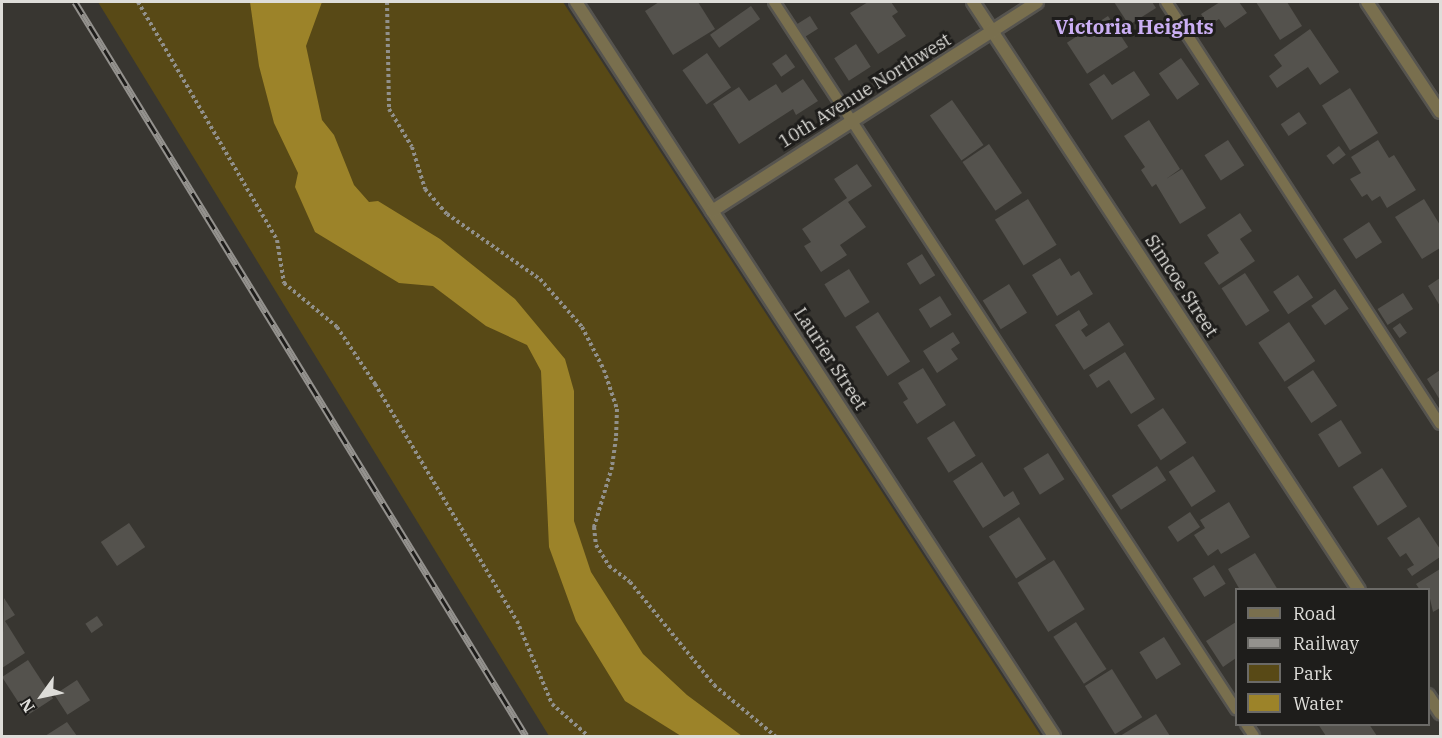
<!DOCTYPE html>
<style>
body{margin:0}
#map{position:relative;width:1442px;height:738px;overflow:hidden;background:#383631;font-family:"IBM Plex Serif",serif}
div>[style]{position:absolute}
.green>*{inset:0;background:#584916}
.water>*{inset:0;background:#9c8329}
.building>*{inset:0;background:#54524d;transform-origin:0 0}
.path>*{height:4px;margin-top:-2px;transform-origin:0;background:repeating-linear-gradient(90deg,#91908b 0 3px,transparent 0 6px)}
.roads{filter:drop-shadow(2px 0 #56544f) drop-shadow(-2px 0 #56544f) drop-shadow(0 2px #56544f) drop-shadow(0 -2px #56544f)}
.lane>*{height:10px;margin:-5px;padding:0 5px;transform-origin:5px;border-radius:5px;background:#796f4e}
.street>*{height:12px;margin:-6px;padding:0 6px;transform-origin:6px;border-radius:6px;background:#796f4e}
.rail>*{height:7px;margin-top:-3.5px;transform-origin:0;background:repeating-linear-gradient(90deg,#1e1d1b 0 14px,#94928e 0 28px);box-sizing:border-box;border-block:2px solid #94928e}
span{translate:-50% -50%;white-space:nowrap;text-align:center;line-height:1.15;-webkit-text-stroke:6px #1e1d1b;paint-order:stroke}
.street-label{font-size:18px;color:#deddd9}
.neighbourhood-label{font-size:20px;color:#cbaff4;font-weight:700}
.frame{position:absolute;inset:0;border:3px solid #deddd9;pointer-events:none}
.legend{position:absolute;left:1235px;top:588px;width:195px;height:138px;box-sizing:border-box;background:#1e1d1b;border:2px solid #6b6a67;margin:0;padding:8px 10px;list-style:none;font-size:18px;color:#deddd9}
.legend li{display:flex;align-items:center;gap:12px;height:30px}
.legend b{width:30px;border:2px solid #6b6a67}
.north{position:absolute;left:12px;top:666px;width:60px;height:60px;-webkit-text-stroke:4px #1e1d1b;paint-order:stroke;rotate:237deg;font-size:16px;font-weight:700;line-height:24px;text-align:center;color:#deddd9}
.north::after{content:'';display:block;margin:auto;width:21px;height:27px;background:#deddd9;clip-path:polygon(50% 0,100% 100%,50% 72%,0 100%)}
</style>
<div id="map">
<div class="green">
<div style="clip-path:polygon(98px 2px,563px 2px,1041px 736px,549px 736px)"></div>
</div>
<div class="water">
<div style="clip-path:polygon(250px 2px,322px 2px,306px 46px,322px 120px,334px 135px,354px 185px,369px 202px,378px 201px,440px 239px,515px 299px,565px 359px,574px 391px,574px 521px,591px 572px,643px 654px,687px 695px,742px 736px,681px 736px,625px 701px,576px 621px,549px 547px,541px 371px,527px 345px,486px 326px,433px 286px,399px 283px,315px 232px,295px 187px,298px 173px,274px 123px,259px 66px)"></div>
</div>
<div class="building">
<div style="clip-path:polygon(659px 2px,698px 2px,715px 29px,673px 55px,645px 11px)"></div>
<div style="clip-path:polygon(868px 2px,891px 2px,898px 12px,892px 16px,906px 36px,878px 54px,850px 13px)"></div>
<div style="clip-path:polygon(1114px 2px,1152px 2px,1156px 8px,1129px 25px)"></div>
<div style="clip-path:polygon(1220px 2px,1239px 2px,1247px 13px,1225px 28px,1219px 19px,1209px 26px,1201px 14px)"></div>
<div style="clip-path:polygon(1256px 2px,1287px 2px,1302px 26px,1280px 40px)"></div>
<div style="left:751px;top:6px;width:16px;height:50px;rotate:55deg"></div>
<div style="left:810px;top:16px;width:15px;height:17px;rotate:58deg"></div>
<div style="left:1108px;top:16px;width:37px;height:49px;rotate:57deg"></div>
<div style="clip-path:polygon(1310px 29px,1339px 72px,1320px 85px,1308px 67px,1277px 88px,1269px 76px,1282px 66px,1274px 55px)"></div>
<div style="left:856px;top:44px;width:27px;height:26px;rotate:57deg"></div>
<div style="left:707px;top:53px;width:42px;height:30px;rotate:55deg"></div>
<div style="left:786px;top:54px;width:16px;height:17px;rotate:55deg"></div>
<div style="left:1181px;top:58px;width:32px;height:27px;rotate:55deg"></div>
<div style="clip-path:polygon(1134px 71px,1150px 95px,1112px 120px,1089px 84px,1104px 74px,1112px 85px)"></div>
<div style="clip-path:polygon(803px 79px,818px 101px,796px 115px,793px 109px,739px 144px,713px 104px,739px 87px,749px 101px,776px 84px,782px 93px)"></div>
<div style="left:1350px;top:88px;width:53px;height:33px;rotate:58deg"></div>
<div style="left:952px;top:100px;width:55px;height:27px;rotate:55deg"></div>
<div style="left:1299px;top:112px;width:14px;height:22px;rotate:56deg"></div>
<div style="clip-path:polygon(1149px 120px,1180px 169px,1166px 179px,1182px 169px,1206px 208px,1180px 224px,1156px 184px,1152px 187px,1141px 170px,1145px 167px,1124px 136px)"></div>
<div style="left:1228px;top:140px;width:30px;height:28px;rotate:57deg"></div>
<div style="clip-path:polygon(1378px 140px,1389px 158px,1394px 155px,1416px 190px,1387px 208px,1380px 196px,1372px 201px,1367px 194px,1362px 197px,1350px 179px,1361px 173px,1351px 157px)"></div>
<div style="left:989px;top:144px;width:59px;height:32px;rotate:56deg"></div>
<div style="left:1339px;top:146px;width:11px;height:16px;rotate:52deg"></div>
<div style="clip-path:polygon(857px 164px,872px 186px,848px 202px,866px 227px,840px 245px,847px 255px,821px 272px,804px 246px,811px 242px,802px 229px,847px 198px,834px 179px)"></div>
<div style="left:1028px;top:199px;width:54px;height:39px;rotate:58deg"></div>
<div style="clip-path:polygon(1424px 199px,1440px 225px,1440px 248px,1422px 259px,1395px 217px)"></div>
<div style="clip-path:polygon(1240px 213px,1252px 231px,1240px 239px,1255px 261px,1219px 285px,1204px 263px,1219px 253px,1207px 235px)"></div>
<div style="left:1369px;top:222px;width:24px;height:31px;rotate:57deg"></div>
<div style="left:922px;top:254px;width:25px;height:18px;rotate:58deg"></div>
<div style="clip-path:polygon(1060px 258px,1071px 276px,1079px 271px,1093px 294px,1057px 316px,1032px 275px)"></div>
<div style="left:849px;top:269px;width:39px;height:29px;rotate:58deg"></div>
<div style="left:1245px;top:273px;width:45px;height:28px;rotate:57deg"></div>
<div style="left:1298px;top:275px;width:27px;height:30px;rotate:56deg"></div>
<div style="clip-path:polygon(1440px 278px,1440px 306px,1428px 286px)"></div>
<div style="left:1009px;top:284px;width:34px;height:31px;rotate:58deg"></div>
<div style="left:1335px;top:289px;width:24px;height:29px;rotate:55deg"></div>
<div style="left:1403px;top:293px;width:19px;height:30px;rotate:58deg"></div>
<div style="left:940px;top:296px;width:22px;height:25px;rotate:58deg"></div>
<div style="clip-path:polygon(1079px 310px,1088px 325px,1081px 330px,1086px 337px,1109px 322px,1124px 345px,1084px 370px,1055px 325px)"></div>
<div style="left:878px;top:312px;width:59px;height:27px;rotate:57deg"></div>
<div style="left:1289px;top:322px;width:47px;height:37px;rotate:56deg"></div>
<div style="left:1400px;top:323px;width:12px;height:9px;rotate:55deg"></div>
<div style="clip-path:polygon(953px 332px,960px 343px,951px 349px,958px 359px,937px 373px,923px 351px)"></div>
<div style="clip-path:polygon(1125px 352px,1155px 399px,1131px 414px,1109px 380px,1097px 388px,1089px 375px)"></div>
<div style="clip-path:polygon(923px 368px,946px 405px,917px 424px,903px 402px,908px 399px,898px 383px)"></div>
<div style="left:1313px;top:370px;width:43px;height:31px;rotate:56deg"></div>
<div style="clip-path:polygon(1440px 370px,1440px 400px,1427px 379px)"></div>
<div style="left:1163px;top:408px;width:42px;height:31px;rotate:56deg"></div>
<div style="left:1341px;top:420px;width:39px;height:27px;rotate:58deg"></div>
<div style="left:954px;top:421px;width:41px;height:32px;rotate:58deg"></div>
<div style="left:1048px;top:453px;width:31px;height:29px;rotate:58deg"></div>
<div style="left:1193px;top:456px;width:42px;height:29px;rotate:57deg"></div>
<div style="clip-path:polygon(982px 462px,1004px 497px,1013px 491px,1020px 504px,983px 528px,953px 481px)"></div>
<div style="left:1157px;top:466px;width:17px;height:54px;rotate:57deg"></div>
<div style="left:1382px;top:468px;width:46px;height:35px;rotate:57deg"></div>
<div style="clip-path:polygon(1229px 502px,1250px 537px,1221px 554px,1218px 549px,1208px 556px,1194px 535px,1205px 528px,1200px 520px)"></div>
<div style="left:1190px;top:512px;width:18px;height:27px;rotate:56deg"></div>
<div style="left:1019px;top:517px;width:50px;height:36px;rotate:57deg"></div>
<div style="clip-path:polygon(1419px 517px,1440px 549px,1440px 557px,1412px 576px,1407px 569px,1414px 565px,1406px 553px,1400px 557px,1387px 538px)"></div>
<div style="left:129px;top:523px;width:29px;height:34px;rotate:56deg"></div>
<div style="clip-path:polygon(1255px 553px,1278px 590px,1240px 590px,1228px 569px)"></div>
<div style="left:1054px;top:560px;width:58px;height:43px;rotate:58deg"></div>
<div style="left:1214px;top:565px;width:22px;height:25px;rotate:58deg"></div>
<div style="clip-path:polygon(1440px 569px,1440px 608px,1433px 612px,1428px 590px,1420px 590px,1416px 584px)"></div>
<div style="clip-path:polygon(4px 598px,15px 615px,5px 621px,25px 653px,2px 668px)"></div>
<div style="left:97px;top:616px;width:11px;height:14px;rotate:56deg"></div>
<div style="left:1076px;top:622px;width:56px;height:27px;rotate:57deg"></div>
<div style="clip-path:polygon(1236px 622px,1236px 658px,1223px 667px,1206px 641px)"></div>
<div style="left:1164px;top:637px;width:32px;height:29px;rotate:58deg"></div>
<div style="left:28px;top:660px;width:46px;height:31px;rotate:57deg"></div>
<div style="left:1112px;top:669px;width:57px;height:32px;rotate:58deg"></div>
<div style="left:77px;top:680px;width:24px;height:27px;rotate:57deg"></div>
<div style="clip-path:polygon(1156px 714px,1170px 736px,1120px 736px)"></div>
<div style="clip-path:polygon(67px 722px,77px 736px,45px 736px)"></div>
<div style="clip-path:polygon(1318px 724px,1369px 724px,1377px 736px,1326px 736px)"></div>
</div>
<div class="path">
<div style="left:138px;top:2px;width:276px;rotate:59.7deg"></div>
<div style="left:277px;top:240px;width:44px;rotate:80.8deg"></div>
<div style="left:284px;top:283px;width:69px;rotate:39.7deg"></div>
<div style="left:337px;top:327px;width:69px;rotate:56.3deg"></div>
<div style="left:375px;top:384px;width:276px;rotate:59.1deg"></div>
<div style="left:517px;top:621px;width:90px;rotate:67.1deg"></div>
<div style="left:552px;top:704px;width:48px;rotate:41.6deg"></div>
<div style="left:387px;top:2px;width:107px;rotate:88.9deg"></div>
<div style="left:389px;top:109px;width:44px;rotate:58.8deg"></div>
<div style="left:412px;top:147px;width:44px;rotate:72.8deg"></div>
<div style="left:425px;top:189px;width:33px;rotate:49deg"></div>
<div style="left:447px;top:214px;width:113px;rotate:35deg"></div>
<div style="left:540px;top:279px;width:64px;rotate:48.8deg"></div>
<div style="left:582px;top:327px;width:48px;rotate:62.9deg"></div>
<div style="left:604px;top:370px;width:41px;rotate:71.6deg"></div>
<div style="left:617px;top:409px;width:29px;rotate:92deg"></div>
<div style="left:616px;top:438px;width:29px;rotate:98deg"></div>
<div style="left:612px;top:467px;width:63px;rotate:106.7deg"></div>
<div style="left:594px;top:527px;width:18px;rotate:84deg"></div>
<div style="left:596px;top:545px;width:25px;rotate:58deg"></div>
<div style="left:609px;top:566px;width:26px;rotate:37deg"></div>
<div style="left:630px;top:582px;width:133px;rotate:50.8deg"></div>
<div style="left:714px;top:685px;width:80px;rotate:39.9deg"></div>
</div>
<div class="roads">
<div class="lane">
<div style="left:774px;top:2px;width:845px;rotate:56.84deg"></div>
<div style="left:1166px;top:2px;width:503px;rotate:57deg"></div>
<div style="left:1246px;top:724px;width:14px;rotate:56deg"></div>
</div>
<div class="street">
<div style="left:576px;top:2px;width:876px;rotate:56.93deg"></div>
<div style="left:973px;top:2px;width:703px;rotate:56.72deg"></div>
<div style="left:1367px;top:2px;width:132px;rotate:56.4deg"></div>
<div style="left:712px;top:211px;width:386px;rotate:-32.7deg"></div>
<div style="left:1428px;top:695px;width:22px;rotate:56deg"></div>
</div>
</div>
<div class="rail">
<div style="left:75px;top:2px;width:861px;rotate:58.43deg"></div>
</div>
<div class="street-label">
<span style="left:865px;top:91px;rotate:-32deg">10th Avenue Northwest</span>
<span style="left:1181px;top:286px;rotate:57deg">Simcoe Street</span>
<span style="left:830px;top:359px;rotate:57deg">Laurier Street</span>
</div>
<div class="neighbourhood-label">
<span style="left:1134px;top:26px">Victoria Heights</span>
</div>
<div class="frame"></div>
<ul class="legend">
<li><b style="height:8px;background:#796f4e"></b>Road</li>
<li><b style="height:8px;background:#94928e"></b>Railway</li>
<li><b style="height:16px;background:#584916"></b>Park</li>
<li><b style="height:16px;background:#9c8329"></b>Water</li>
</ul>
<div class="north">N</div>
</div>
